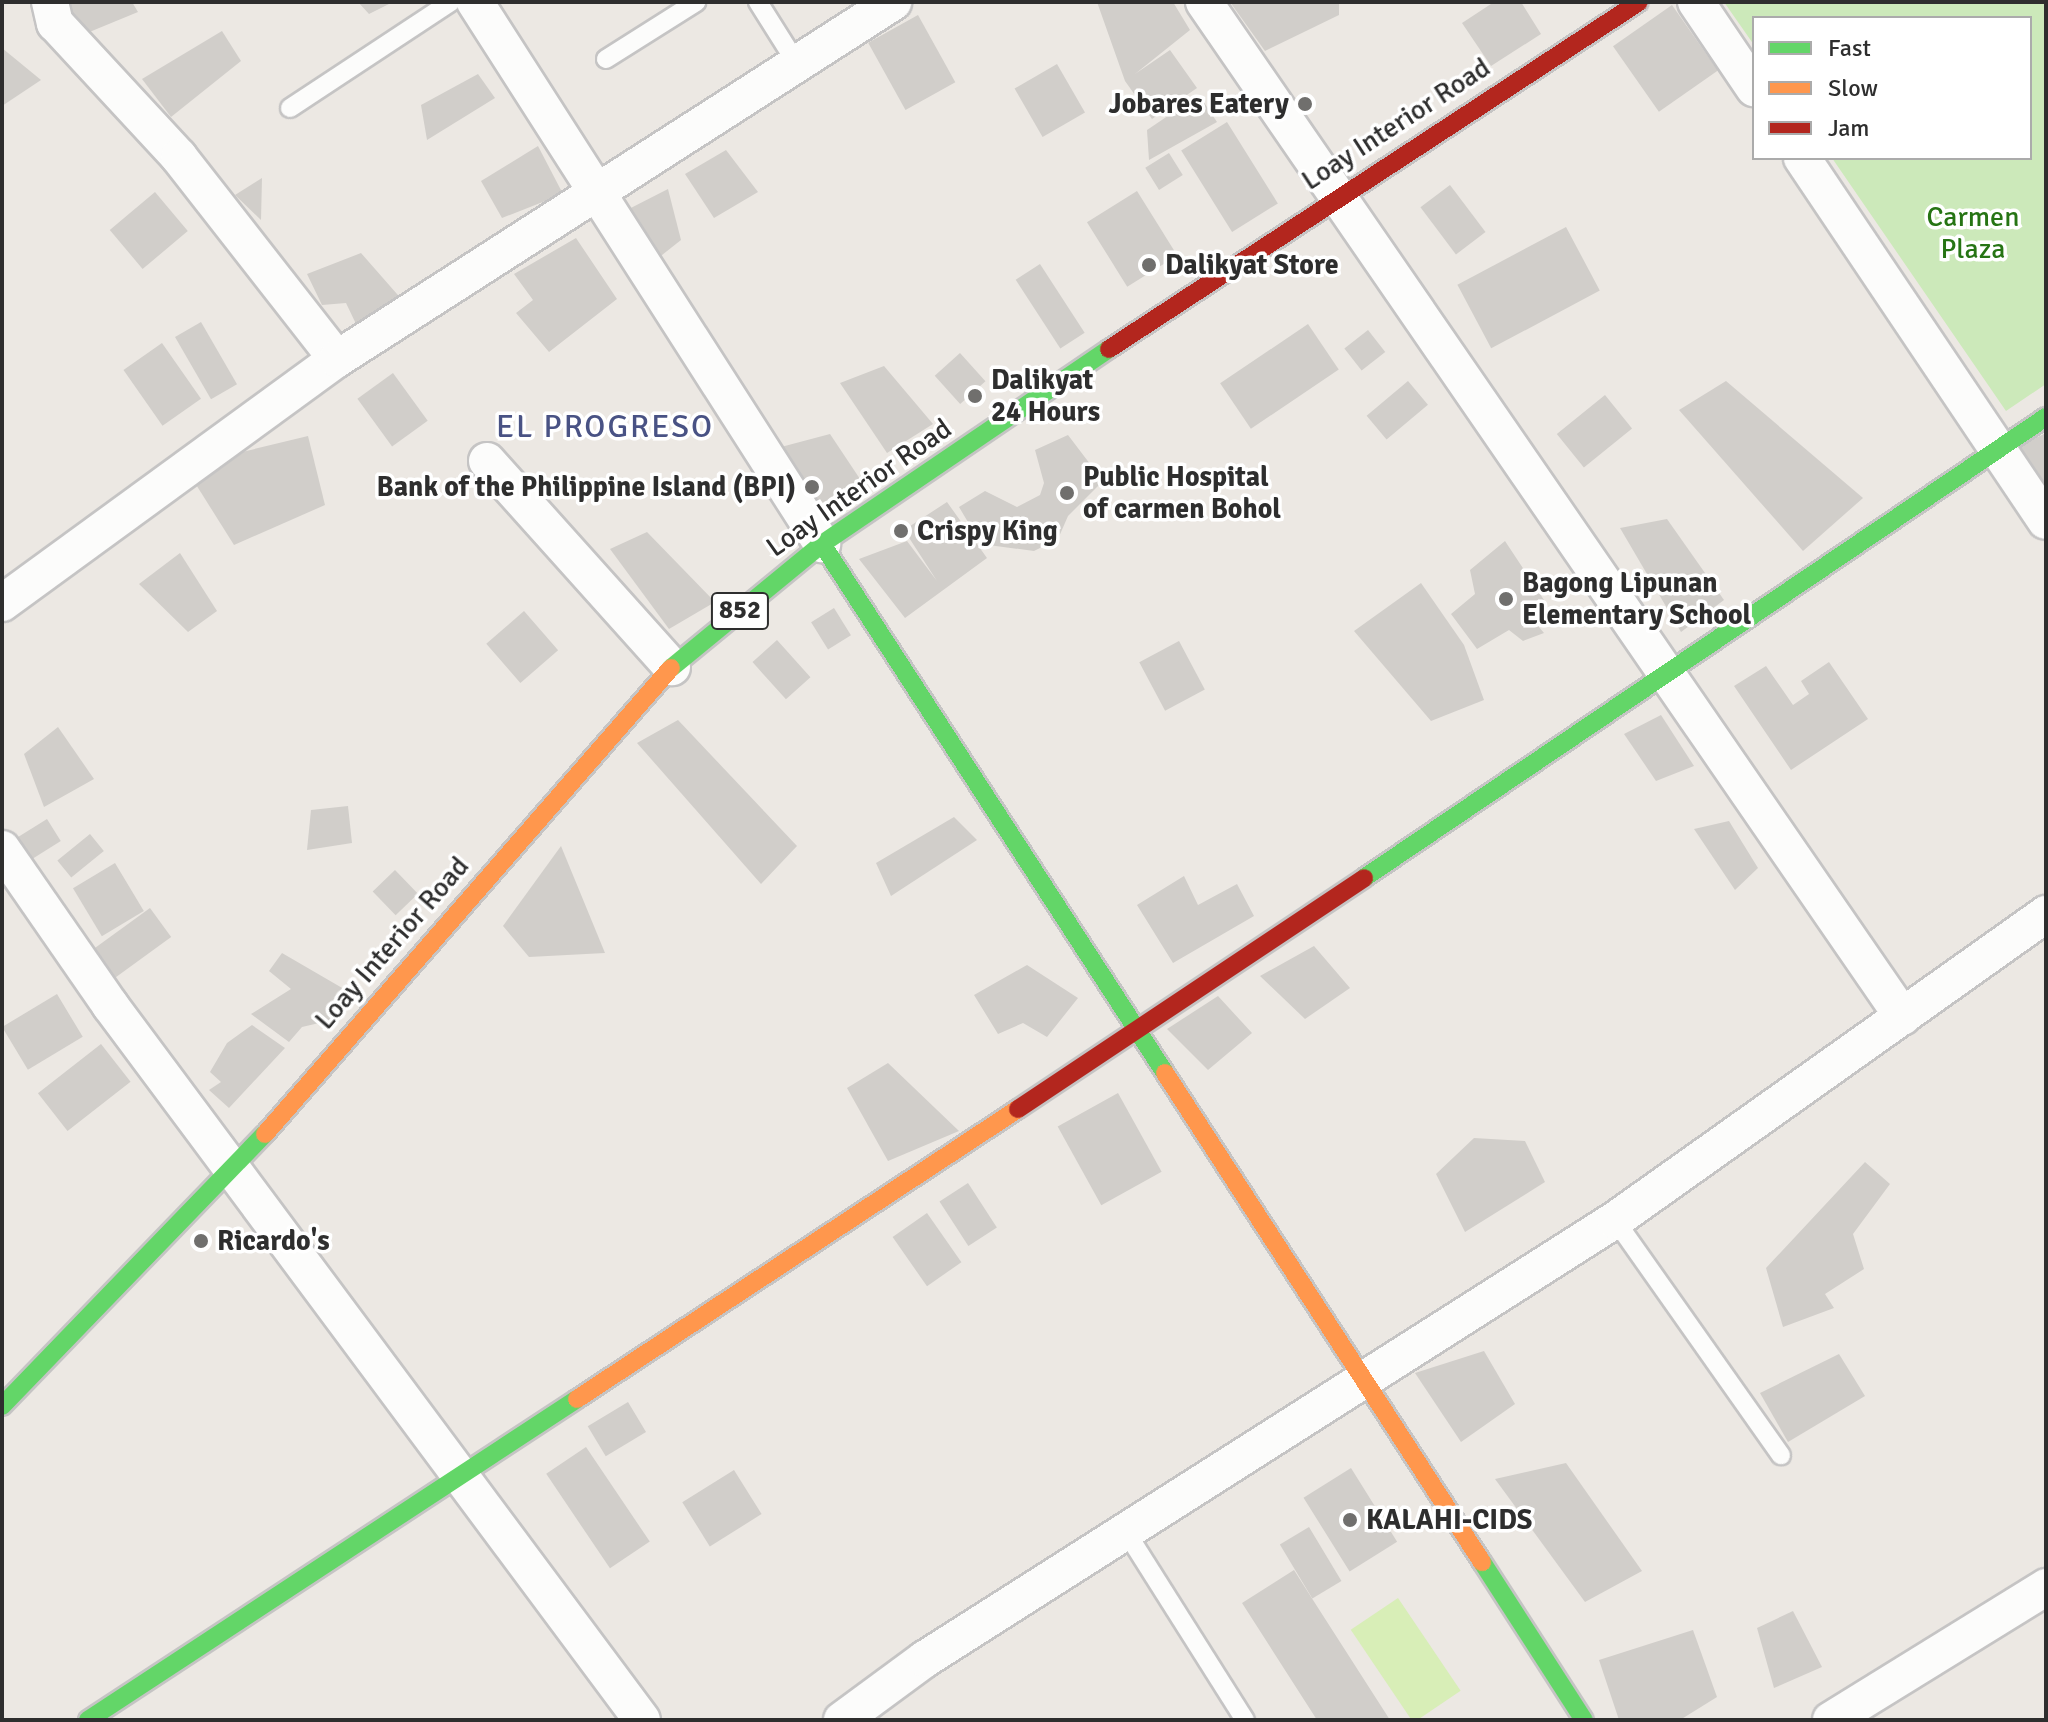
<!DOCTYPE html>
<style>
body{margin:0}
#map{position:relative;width:2048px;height:1722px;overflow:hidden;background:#ece8e3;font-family:Signika,sans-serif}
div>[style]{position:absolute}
.green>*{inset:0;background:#cce9ba}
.pitch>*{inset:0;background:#d8eeb7;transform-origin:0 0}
.building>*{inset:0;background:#d1ceca;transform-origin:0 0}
.roads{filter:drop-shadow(2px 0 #c5c4c4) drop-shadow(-2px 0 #c5c4c4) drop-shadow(0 2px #c5c4c4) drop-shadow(0 -2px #c5c4c4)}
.lane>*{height:18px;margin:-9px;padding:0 9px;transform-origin:9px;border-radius:9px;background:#fcfcfb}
.street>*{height:36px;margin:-18px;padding:0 18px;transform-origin:18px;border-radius:18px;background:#fcfcfb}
.fast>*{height:18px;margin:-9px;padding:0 9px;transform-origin:9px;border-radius:9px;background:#63d668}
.slow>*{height:18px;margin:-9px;padding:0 9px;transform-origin:9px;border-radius:9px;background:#ff974d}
.jam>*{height:18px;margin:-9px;padding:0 9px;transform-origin:9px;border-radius:9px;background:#b3261e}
.dots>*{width:22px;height:22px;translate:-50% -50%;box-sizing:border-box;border:4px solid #fff;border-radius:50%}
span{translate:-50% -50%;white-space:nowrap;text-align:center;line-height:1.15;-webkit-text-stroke:7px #fff;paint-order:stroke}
.shield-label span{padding:2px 6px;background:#fff;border:2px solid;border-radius:6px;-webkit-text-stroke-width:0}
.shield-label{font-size:26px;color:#2e2e2e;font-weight:700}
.poi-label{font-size:28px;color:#2e2e2e;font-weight:700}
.right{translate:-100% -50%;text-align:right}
.left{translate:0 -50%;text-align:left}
.street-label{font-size:28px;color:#2e2e2e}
.park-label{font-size:28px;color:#267414}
.quarter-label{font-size:32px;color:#495284;letter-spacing:2px}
.frame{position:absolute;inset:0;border:4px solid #2e2e2e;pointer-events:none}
.legend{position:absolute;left:1752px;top:16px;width:280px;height:144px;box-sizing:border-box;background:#fff;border:2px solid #ababab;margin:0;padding:10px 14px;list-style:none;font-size:24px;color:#2e2e2e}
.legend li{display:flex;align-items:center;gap:16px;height:40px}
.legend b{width:40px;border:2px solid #ababab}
</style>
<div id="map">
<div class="green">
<div style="clip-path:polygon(1724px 2px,2046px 2px,2046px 384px,2006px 411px,1832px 158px,2030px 158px,2030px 18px,1754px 18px,1754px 45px)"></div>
</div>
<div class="pitch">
<div style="left:1398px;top:1598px;width:112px;height:57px;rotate:56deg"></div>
</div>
<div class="building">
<div style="clip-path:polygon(65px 2px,132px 2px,138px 12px,87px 33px)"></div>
<div style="clip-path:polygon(358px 2px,393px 2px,369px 14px)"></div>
<div style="clip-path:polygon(1097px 2px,1173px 2px,1190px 30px,1135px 74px,1170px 50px,1197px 88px,1152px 119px,1125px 81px)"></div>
<div style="clip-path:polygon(1230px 2px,1339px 2px,1339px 15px,1265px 51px)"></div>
<div style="clip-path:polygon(1494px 2px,1521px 2px,1541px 34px,1491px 66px,1462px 23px)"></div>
<div style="left:1672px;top:5px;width:80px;height:72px;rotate:55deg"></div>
<div style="left:918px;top:15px;width:77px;height:57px;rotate:61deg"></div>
<div style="clip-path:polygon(222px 31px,241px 61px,171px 117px,142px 79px)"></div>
<div style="clip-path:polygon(2px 48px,41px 80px,2px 106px)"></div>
<div style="left:1057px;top:64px;width:56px;height:49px;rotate:60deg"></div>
<div style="clip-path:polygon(478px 74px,495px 98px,427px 140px,421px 105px)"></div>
<div style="clip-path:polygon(1199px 95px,1217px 122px,1149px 160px,1147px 130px)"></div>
<div style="left:1227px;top:122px;width:96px;height:54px;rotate:58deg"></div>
<div style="clip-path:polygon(538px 146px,563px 194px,502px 218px,481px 181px)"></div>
<div style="clip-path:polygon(726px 150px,758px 192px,714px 218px,685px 174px)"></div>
<div style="left:1169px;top:153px;width:26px;height:28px;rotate:58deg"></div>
<div style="clip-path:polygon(262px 178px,261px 220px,235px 195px)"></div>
<div style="left:1450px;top:185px;width:59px;height:37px;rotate:53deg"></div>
<div style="clip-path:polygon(668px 189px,681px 240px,657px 259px,621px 213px)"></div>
<div style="left:1137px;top:191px;width:76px;height:59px;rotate:58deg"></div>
<div style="left:155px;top:192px;width:51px;height:59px;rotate:50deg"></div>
<div style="left:1566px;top:227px;width:72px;height:123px;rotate:62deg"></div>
<div style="clip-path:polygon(576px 238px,617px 299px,549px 352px,516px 313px,533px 300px,514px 274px)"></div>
<div style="clip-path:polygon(361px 253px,404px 302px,357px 326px,346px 303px,322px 305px,307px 274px)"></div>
<div style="left:1040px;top:264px;width:82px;height:29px;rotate:57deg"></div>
<div style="left:201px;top:322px;width:72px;height:30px;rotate:60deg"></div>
<div style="left:1308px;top:324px;width:55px;height:106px;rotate:56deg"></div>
<div style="left:1368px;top:330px;width:28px;height:30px;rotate:52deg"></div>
<div style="left:162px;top:343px;width:68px;height:47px;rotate:55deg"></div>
<div style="left:960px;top:353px;width:38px;height:34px;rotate:48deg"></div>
<div style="clip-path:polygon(884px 366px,933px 424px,887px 453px,840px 383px)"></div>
<div style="left:393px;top:373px;width:59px;height:44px;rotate:54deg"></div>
<div style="left:1408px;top:381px;width:31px;height:54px;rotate:50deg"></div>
<div style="clip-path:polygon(1726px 381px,1863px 498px,1803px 551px,1679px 410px)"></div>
<div style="left:1605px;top:395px;width:43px;height:62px;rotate:51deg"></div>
<div style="clip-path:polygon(2046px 433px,2046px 489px,2011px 450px)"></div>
<div style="clip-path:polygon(830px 434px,860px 479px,818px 509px,781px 447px)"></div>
<div style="clip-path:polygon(1068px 435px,1103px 481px,1068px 516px,1058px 539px,1034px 551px,981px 544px,959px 507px,985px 491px,1017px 507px,1040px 495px,1044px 483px,1035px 450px)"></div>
<div style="clip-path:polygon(308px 436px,325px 505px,234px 545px,195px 483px,238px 453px)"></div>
<div style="clip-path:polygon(947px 502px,987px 558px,905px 618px,859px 559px,907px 541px,937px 581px,904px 530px)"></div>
<div style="clip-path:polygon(1667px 519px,1724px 600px,1681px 632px,1620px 528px)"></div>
<div style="clip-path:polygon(647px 532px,715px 602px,669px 629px,610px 549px)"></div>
<div style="clip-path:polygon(1505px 541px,1546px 603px,1528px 614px,1544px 633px,1523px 641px,1509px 630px,1477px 649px,1451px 614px,1475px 594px,1470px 570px)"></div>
<div style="clip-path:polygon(180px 553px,217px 611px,188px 632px,139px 584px)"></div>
<div style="clip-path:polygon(1421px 583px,1464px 645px,1484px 700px,1431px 721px,1354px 631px)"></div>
<div style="left:834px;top:608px;width:32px;height:27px;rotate:58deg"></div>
<div style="left:524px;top:611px;width:52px;height:50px;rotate:49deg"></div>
<div style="left:777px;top:640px;width:50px;height:33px;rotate:48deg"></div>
<div style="left:1179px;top:641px;width:55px;height:45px;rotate:62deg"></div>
<div style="clip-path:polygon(1829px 662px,1868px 719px,1791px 770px,1734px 686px,1766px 666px,1793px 705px,1809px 694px,1801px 681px)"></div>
<div style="clip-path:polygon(1661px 715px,1694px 766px,1656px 781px,1624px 734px)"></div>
<div style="clip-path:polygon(678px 720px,797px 846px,761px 884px,637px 743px)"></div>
<div style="clip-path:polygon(58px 727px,94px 779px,44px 807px,24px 754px)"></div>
<div style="clip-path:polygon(348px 806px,352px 843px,307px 850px,311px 810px)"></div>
<div style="clip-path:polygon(954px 817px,977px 840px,891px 896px,876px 863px)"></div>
<div style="left:47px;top:819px;width:26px;height:53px;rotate:58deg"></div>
<div style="clip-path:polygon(1729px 821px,1758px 868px,1735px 890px,1694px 829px)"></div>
<div style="left:90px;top:834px;width:22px;height:42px;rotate:51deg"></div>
<div style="clip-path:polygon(561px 846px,605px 953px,529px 957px,503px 926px)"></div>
<div style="left:115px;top:863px;width:56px;height:49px;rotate:59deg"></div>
<div style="left:395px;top:870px;width:33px;height:31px;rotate:46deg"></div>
<div style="clip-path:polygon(1184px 876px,1198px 905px,1237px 884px,1254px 916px,1173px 963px,1137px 905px)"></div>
<div style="left:150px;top:908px;width:36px;height:74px;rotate:54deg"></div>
<div style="clip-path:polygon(1314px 946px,1350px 988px,1305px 1019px,1260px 976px)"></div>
<div style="clip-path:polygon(282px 953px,356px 996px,332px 1020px,302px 1027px,289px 1042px,251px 1014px,291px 989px,269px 971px)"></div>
<div style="clip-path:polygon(1027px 965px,1078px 998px,1047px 1037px,1023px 1023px,998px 1034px,974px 995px)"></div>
<div style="left:57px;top:994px;width:50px;height:64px;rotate:59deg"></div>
<div style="clip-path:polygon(1218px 996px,1252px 1033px,1208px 1070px,1167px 1029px)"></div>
<div style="clip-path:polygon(252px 1025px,285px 1048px,229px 1108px,209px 1090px,221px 1082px,210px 1072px,227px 1043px)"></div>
<div style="left:101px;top:1044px;width:48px;height:80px;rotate:52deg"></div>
<div style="clip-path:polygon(888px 1063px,959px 1131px,888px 1161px,847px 1088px)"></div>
<div style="left:1118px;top:1093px;width:90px;height:69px;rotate:61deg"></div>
<div style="clip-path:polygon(1474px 1138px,1525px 1141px,1545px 1182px,1465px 1232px,1436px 1174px)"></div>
<div style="clip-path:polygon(1865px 1162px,1890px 1184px,1853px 1234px,1864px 1269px,1825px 1294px,1834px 1308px,1783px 1327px,1766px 1268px)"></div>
<div style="left:968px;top:1183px;width:53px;height:34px;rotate:57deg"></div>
<div style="left:927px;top:1213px;width:60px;height:42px;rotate:55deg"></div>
<div style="clip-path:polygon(1484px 1351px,1515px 1404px,1461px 1442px,1415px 1373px)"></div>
<div style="clip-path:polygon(1839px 1354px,1865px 1396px,1788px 1442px,1760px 1393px)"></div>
<div style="left:628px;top:1402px;width:35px;height:47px;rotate:59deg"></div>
<div style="left:586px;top:1447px;width:114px;height:48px;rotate:56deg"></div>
<div style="clip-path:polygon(1566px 1463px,1642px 1571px,1585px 1602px,1495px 1479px)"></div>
<div style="left:1351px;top:1468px;width:87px;height:56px;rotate:58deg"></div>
<div style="left:734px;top:1470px;width:52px;height:61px;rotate:58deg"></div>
<div style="left:1309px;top:1527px;width:63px;height:34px;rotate:59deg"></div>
<div style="clip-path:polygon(1294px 1570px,1313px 1600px,1390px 1720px,1317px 1720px,1242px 1603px)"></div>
<div style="clip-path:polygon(1793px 1611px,1822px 1667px,1774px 1688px,1757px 1628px)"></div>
<div style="clip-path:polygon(1693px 1630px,1717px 1697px,1680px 1720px,1619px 1720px,1599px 1660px)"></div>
</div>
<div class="roads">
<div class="lane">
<div style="left:758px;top:2px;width:73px;rotate:57.8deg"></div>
<div style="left:606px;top:59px;width:107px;rotate:-32.3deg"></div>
<div style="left:290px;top:108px;width:193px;rotate:-33.4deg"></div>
<div style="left:1615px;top:1220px;width:288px;rotate:54.8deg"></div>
<div style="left:1128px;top:1535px;width:219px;rotate:57.7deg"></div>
</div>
<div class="street">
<div style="left:50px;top:2px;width:22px;rotate:77deg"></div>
<div style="left:55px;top:23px;width:183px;rotate:47.2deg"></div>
<div style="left:179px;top:157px;width:256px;rotate:52deg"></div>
<div style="left:475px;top:2px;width:644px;rotate:57.37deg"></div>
<div style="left:1204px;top:2px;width:1232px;rotate:55.45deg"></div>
<div style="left:1696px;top:2px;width:104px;rotate:56deg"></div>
<div style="left:1802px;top:158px;width:437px;rotate:56.1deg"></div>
<div style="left:487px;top:461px;width:277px;rotate:48.1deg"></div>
<div style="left:2px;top:603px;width:414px;rotate:-36.1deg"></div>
<div style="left:337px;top:359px;width:661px;rotate:-32.7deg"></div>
<div style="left:2px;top:849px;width:190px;rotate:55.3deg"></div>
<div style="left:110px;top:1005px;width:891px;rotate:53.35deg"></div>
<div style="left:842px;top:1720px;width:103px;rotate:-36.3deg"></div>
<div style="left:925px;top:1659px;width:818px;rotate:-32.47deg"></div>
<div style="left:1615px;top:1220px;width:529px;rotate:-35.37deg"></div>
<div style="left:1831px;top:1720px;width:253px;rotate:-31.7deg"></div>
</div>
<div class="fast">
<div style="left:822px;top:544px;width:630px;rotate:57.04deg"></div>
<div style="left:671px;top:668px;width:195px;rotate:-39.4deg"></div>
<div style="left:822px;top:544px;width:347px;rotate:-34.2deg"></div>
<div style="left:1364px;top:878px;width:823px;rotate:-34.06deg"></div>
<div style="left:2px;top:1406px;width:378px;rotate:-46deg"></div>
<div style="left:1482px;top:1562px;width:188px;rotate:57.2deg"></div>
<div style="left:88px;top:1720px;width:585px;rotate:-33.28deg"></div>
</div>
<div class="slow">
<div style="left:1165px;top:1073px;width:583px;rotate:57.05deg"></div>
<div style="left:265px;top:1134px;width:618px;rotate:-48.94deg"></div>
<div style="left:577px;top:1399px;width:528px;rotate:-33.33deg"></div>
</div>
<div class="jam">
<div style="left:1109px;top:349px;width:633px;rotate:-33.21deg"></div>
<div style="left:1018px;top:1109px;width:416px;rotate:-33.7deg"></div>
</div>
</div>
<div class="dots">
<div style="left:1305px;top:104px;background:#706f6d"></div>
<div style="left:1149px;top:265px;background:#706f6d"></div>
<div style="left:975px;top:396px;background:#706f6d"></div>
<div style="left:812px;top:487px;background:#706f6d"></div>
<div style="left:1067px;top:493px;background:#706f6d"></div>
<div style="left:901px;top:531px;background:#706f6d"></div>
<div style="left:1506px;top:599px;background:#706f6d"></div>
<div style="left:201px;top:1241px;background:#706f6d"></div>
<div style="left:1350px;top:1520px;background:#706f6d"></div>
</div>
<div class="shield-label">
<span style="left:740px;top:611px">852</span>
</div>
<div class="poi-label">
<span class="right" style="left:1289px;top:104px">Jobares Eatery</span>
<span class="left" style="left:1165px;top:265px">Dalikyat Store</span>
<span class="left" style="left:991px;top:396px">Dalikyat<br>24 Hours</span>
<span class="left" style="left:1083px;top:493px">Public Hospital<br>of carmen Bohol</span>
<span class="right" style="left:796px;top:487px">Bank of the Philippine Island (BPI)</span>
<span class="left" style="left:917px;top:531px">Crispy King</span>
<span class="left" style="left:1522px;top:599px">Bagong Lipunan<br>Elementary School</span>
<span class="left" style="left:217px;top:1241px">Ricardo's</span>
<span class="left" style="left:1366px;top:1520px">KALAHI-CIDS</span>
</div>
<div class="street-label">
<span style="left:1396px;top:124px;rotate:-33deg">Loay Interior Road</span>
<span style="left:859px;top:488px;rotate:-35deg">Loay Interior Road</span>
<span style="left:392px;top:943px;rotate:-49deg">Loay Interior Road</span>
</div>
<div class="park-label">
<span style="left:1973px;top:233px">Carmen<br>Plaza</span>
</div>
<div class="quarter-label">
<span style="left:605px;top:427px">EL PROGRESO</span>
</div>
<div class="frame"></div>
<ul class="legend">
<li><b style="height:10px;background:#63d668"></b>Fast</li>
<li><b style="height:10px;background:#ff974d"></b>Slow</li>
<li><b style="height:10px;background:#b3261e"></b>Jam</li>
</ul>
</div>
